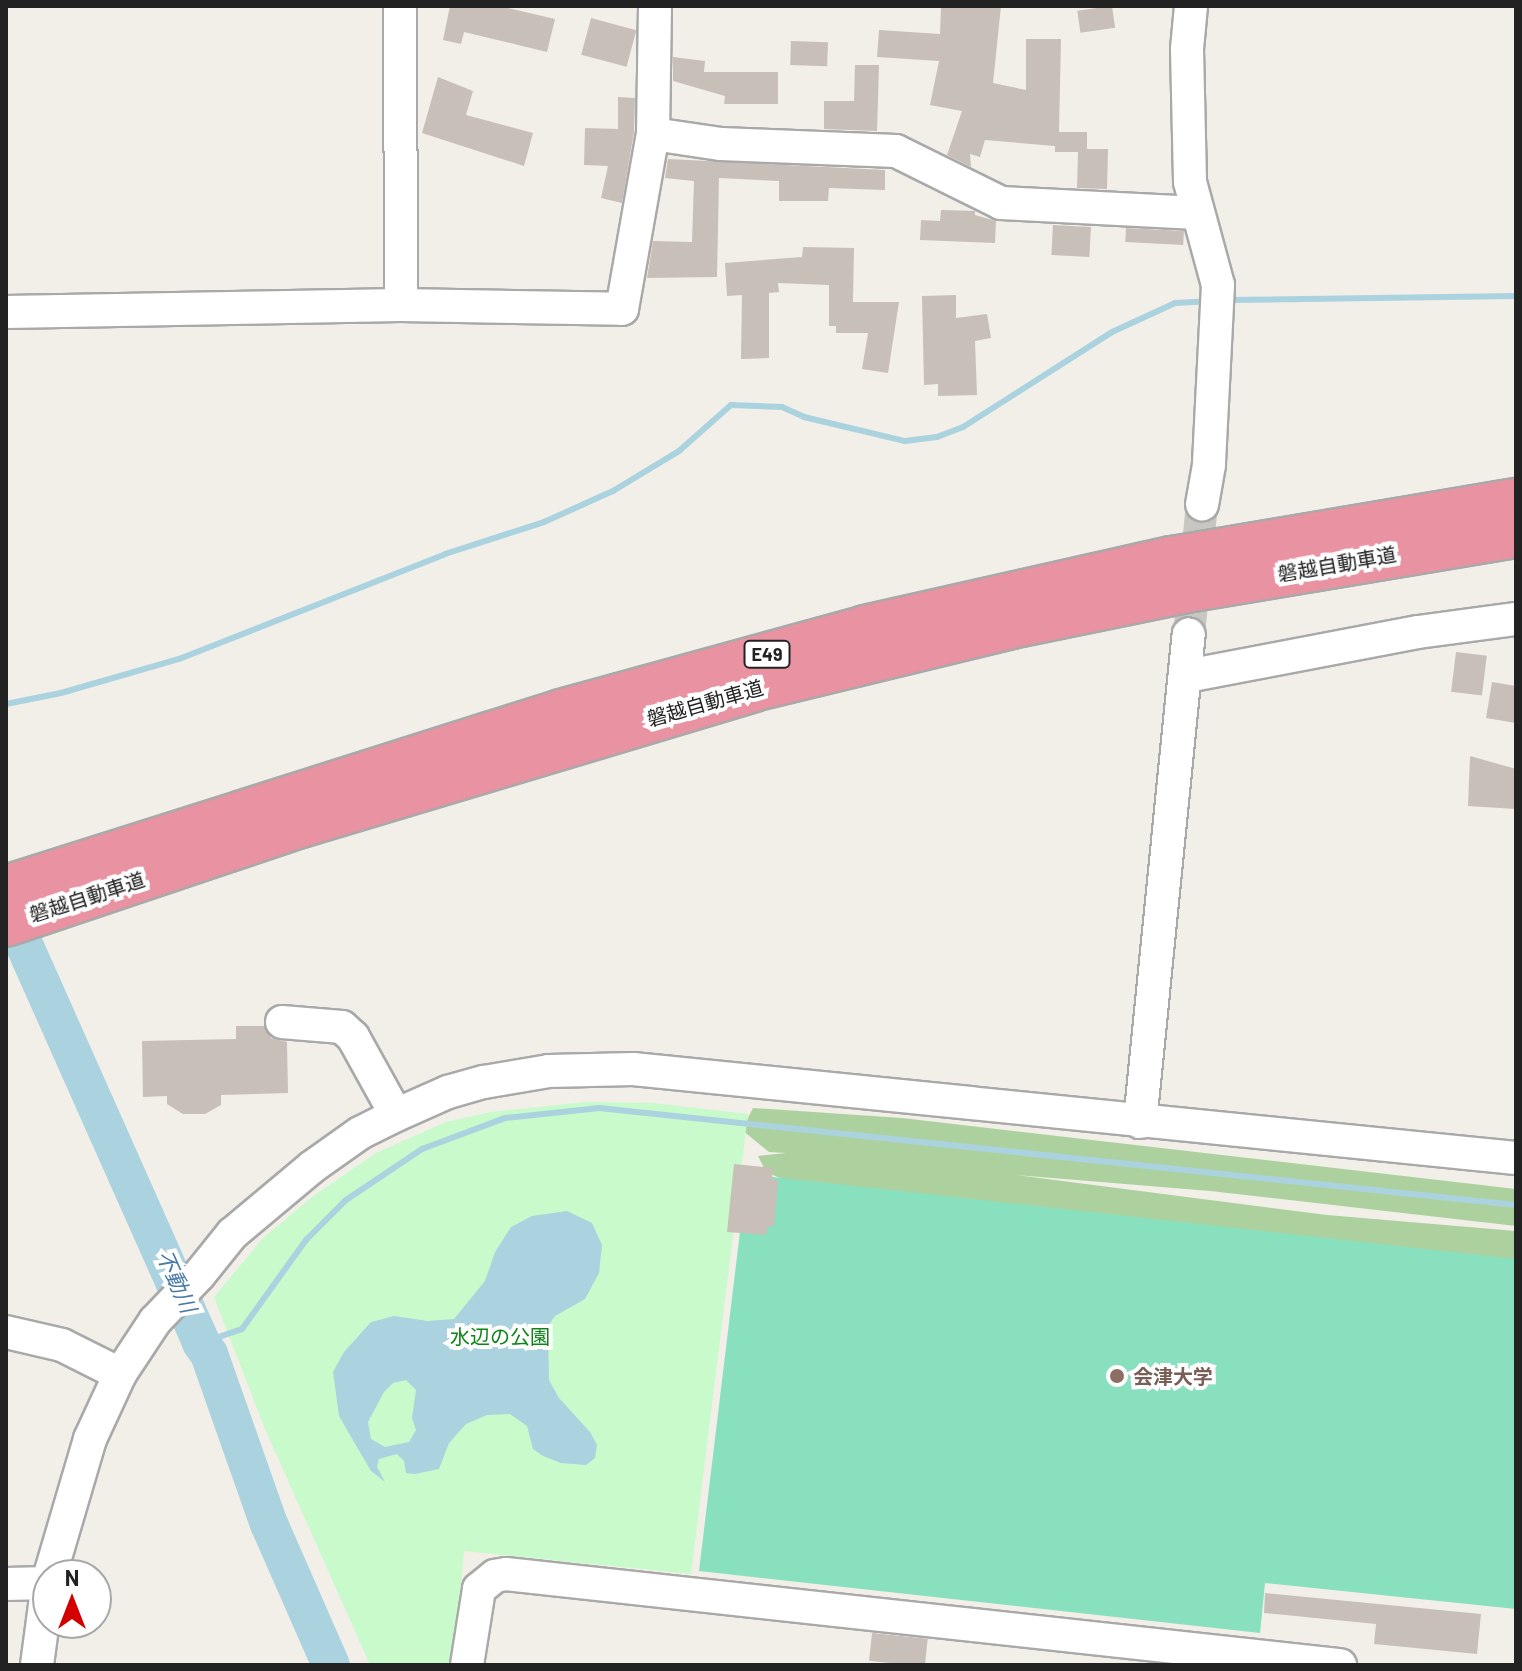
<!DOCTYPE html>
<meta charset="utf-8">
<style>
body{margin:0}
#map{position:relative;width:1522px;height:1671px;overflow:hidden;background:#f2efe9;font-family:Barlow,"Noto Sans JP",sans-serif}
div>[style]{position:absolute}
.forest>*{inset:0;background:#add19e}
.park>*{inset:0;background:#c8facc}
.pitch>*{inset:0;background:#88e0be}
.water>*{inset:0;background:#aad3df}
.stream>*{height:6px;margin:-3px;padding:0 3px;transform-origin:3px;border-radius:3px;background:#aad3df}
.river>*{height:38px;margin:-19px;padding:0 19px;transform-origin:19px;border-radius:19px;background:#aad3df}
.building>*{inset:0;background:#c7bfb8;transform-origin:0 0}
.minor-tunnel>*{height:32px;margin-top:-16px;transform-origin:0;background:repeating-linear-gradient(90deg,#c8c6c1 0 32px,transparent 0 48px)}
.roads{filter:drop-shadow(2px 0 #a9a9a9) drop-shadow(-2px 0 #a9a9a9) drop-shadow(0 2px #a9a9a9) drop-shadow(0 -2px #a9a9a9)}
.minor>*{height:32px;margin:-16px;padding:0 16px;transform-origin:16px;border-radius:16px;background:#fff}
.highway>*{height:44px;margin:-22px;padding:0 22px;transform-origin:22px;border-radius:22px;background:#e892a2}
.dots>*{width:22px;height:22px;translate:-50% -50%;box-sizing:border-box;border:4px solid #fff;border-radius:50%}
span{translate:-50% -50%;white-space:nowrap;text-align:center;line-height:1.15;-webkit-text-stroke:8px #fff;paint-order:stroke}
.shield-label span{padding:2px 6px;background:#fff;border:2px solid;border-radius:6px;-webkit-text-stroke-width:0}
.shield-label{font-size:18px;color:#222;font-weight:700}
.street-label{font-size:20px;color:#222}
.park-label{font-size:20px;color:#0c8416}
.education-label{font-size:20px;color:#785e54;font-weight:700}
.left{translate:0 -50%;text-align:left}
.water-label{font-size:22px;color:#4a7aab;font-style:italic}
.frame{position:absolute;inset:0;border:8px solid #222;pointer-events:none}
.north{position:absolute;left:32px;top:1559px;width:80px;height:80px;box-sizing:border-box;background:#fff;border:2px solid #a7a7a7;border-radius:50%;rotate:0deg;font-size:22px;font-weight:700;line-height:32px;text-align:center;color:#222}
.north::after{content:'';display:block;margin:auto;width:28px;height:36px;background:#d40000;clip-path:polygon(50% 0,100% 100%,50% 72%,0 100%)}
</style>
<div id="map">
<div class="forest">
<div style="clip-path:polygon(753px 1108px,902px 1118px,1516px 1189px,1516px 1226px,1210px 1191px,1016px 1175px,1327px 1215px,1516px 1231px,1516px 1271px,810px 1191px,766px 1172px,758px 1156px,786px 1153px,769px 1152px,742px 1130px)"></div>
</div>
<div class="park">
<div style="clip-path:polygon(585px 1102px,654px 1103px,748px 1114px,691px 1574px,464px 1551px,454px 1665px,370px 1665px,265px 1429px,214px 1297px,263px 1238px,312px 1197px,376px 1153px,446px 1122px,491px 1112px)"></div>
</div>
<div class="pitch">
<div style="clip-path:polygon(747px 1174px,1516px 1259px,1516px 1609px,1265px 1583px,1260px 1633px,699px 1571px)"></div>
</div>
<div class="water">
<div style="clip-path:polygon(evenodd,567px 1211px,592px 1223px,602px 1245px,599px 1273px,585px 1299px,555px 1316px,548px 1326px,549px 1380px,559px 1398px,590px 1432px,597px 1445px,595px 1458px,586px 1465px,561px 1463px,543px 1456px,533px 1449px,527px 1426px,510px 1414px,487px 1415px,466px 1424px,449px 1443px,439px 1469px,415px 1474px,406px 1473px,404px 1461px,397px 1454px,379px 1459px,377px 1467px,385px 1482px,371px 1471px,339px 1416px,333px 1372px,344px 1352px,371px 1322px,394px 1316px,428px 1321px,454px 1319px,485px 1281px,495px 1252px,511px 1227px,532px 1216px,567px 1211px,406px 1380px,416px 1390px,412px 1418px,416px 1430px,409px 1442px,385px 1447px,371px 1439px,368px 1422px,384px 1392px,393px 1383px,406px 1380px)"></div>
</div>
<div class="stream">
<div style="left:1228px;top:300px;width:288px;rotate:-0.8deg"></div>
<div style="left:6px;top:704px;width:56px;rotate:-11.3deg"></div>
<div style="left:61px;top:693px;width:123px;rotate:-16.1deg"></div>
<div style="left:179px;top:659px;width:286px;rotate:-21.5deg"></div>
<div style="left:445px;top:554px;width:104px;rotate:-17.9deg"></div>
<div style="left:544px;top:522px;width:76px;rotate:-24.2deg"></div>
<div style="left:613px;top:491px;width:77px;rotate:-31.2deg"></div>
<div style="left:679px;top:451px;width:69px;rotate:-41.5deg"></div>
<div style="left:731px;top:405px;width:51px;rotate:2.2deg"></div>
<div style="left:782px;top:407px;width:24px;rotate:24deg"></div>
<div style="left:804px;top:417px;width:104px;rotate:13.4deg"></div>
<div style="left:905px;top:441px;width:32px;rotate:-7deg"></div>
<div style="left:937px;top:437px;width:28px;rotate:-21deg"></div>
<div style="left:963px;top:427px;width:177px;rotate:-32.5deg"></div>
<div style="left:1112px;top:332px;width:69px;rotate:-24.7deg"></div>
<div style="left:1175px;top:303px;width:33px;rotate:-3deg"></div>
<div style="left:201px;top:1343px;width:43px;rotate:-18.9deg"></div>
<div style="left:242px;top:1329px;width:110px;rotate:-54.3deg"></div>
<div style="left:306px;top:1240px;width:57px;rotate:-45deg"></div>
<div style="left:346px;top:1200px;width:92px;rotate:-33.9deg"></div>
<div style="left:422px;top:1149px;width:89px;rotate:-20.5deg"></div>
<div style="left:505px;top:1118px;width:95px;rotate:-6.1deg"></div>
<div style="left:599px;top:1108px;width:922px;rotate:6.04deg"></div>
</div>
<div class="river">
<div style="left:6px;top:904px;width:480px;rotate:66deg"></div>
<div style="left:201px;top:1343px;width:14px;rotate:54deg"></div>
<div style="left:209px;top:1354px;width:180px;rotate:70.6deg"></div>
<div style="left:269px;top:1524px;width:154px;rotate:66.3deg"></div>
</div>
<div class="building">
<div style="clip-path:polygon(450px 6px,500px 6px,555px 19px,547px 52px,464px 32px,461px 44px,443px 40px)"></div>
<div style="clip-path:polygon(941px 6px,1001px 6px,993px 83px,1026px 90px,1026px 39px,1061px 39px,1059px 132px,1087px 132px,1087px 149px,1108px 149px,1107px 189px,1077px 188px,1078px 152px,1055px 152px,1055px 146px,985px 140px,980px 157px,970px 154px,971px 167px,947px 155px,962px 111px,930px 105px,939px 61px,877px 57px,879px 30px,940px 34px)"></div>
<div style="left:1112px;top:6px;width:22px;height:35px;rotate:82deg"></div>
<div style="left:591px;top:18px;width:47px;height:38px;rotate:15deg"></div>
<div style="left:791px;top:41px;width:37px;height:24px;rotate:2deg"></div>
<div style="clip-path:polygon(673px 57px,705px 61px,704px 72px,778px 72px,778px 104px,724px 104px,725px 96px,673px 81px)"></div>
<div style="clip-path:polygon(855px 65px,879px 65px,877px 131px,824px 129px,824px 101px,854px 101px)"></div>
<div style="clip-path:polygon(438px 77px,473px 91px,466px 115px,533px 133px,524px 166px,422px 133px)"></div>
<div style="clip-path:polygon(618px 97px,635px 98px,634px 132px,622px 203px,601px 198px,608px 166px,584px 165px,585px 128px,618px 129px)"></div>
<div style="clip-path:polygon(668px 159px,885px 170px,885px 190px,829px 188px,828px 201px,779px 201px,779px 181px,719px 178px,717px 277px,647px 278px,653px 241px,692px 242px,694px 181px,665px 178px)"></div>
<div style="clip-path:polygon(941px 210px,975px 211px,975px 215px,996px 221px,995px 243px,920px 240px,921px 220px,940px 221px)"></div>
<div style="left:1053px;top:225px;width:38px;height:30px;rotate:3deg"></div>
<div style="left:1126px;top:228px;width:58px;height:14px;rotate:3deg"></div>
<div style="clip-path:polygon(803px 247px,854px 248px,853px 302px,899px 302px,888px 373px,862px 369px,868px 333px,836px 333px,836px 326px,829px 326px,829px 285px,778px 283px,779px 292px,769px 293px,769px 358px,741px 359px,742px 295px,727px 296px,725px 263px,802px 257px)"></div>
<div style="clip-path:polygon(956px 295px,956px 318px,987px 314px,991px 338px,975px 341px,977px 395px,938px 396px,938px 384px,924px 385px,922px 296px)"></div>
<div style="left:1456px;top:652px;width:31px;height:40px;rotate:7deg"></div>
<div style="clip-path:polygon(1492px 682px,1516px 686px,1516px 723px,1486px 718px)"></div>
<div style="clip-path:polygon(1470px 756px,1516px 769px,1516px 809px,1468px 806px)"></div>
<div style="clip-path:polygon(236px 1026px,264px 1026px,271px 1038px,287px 1042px,288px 1093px,221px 1095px,221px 1105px,205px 1114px,183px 1114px,167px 1104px,167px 1096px,143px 1097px,142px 1041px,236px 1039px)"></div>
<div style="clip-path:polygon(734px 1164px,773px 1168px,772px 1179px,778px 1180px,774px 1227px,768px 1226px,766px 1235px,727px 1232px)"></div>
<div style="clip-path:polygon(1265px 1593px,1481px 1614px,1477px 1654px,1374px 1644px,1376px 1624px,1264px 1613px)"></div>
<div style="left:872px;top:1633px;width:56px;height:28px;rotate:6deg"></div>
</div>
<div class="minor-tunnel">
<div style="left:1189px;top:634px;width:131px;rotate:-84.3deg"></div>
</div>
<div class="roads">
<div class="minor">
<div style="left:400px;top:6px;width:299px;rotate:89.8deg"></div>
<div style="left:1191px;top:6px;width:43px;rotate:95.3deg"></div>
<div style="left:1187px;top:49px;width:133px;rotate:88.7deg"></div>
<div style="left:1190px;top:182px;width:107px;rotate:74.8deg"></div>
<div style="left:1218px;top:285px;width:180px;rotate:92.9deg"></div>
<div style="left:1209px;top:465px;width:40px;rotate:100deg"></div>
<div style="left:653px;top:134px;width:69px;rotate:8.4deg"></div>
<div style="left:721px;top:144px;width:175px;rotate:2.3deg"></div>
<div style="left:896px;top:151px;width:117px;rotate:26.3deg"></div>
<div style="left:1001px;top:203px;width:196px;rotate:2.9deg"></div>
<div style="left:6px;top:312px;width:395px;rotate:-1deg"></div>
<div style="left:401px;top:305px;width:221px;rotate:1deg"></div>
<div style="left:622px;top:309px;width:178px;rotate:-80deg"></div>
<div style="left:653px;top:134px;width:128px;rotate:-89.1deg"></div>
<div style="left:1187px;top:676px;width:235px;rotate:-10.8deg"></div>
<div style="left:1418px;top:632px;width:99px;rotate:-7.6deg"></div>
<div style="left:282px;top:1022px;width:60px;rotate:4.8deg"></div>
<div style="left:342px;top:1027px;width:15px;rotate:42deg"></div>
<div style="left:353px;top:1037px;width:74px;rotate:61deg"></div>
<div style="left:1140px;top:1122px;width:490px;rotate:-84.3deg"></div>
<div style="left:6px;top:1332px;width:57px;rotate:13.1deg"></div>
<div style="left:62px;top:1345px;width:65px;rotate:26.6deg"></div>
<div style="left:50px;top:1575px;width:142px;rotate:-73.6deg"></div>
<div style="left:90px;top:1439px;width:72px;rotate:-65.2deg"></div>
<div style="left:120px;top:1374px;width:64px;rotate:-56.6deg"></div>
<div style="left:155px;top:1321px;width:64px;rotate:-46.3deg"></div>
<div style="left:199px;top:1275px;width:53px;rotate:-51.2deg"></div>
<div style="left:232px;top:1234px;width:104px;rotate:-39.9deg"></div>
<div style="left:312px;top:1167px;width:59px;rotate:-35.3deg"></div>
<div style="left:360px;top:1133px;width:40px;rotate:-26.6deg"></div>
<div style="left:396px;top:1115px;width:57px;rotate:-23.9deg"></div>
<div style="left:448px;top:1092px;width:37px;rotate:-16deg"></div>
<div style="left:484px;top:1082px;width:66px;rotate:-9.6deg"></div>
<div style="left:549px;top:1071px;width:84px;rotate:-1.4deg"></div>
<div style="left:633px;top:1069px;width:887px;rotate:5.76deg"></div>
<div style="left:6px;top:1584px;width:42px;rotate:-1.4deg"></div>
<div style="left:37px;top:1665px;width:83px;rotate:-82.4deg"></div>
<div style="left:467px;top:1665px;width:77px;rotate:-81deg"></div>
<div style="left:479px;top:1589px;width:21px;rotate:-39deg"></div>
<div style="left:495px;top:1576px;width:11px;rotate:-10deg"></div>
<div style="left:506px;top:1574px;width:839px;rotate:6.23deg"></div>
</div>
<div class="highway">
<div style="left:6px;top:888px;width:582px;rotate:-17.59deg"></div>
<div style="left:561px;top:712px;width:315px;rotate:-15.4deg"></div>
<div style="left:865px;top:628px;width:315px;rotate:-12.7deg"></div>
<div style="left:1172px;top:559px;width:349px;rotate:-9.6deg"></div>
<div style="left:6px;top:924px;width:311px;rotate:-18.6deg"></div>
<div style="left:301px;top:825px;width:472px;rotate:-16.7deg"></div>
<div style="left:753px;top:689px;width:266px;rotate:-13.7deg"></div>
<div style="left:1011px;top:626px;width:174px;rotate:-11.6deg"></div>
<div style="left:1181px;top:591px;width:340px;rotate:-9.5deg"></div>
</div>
</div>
<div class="dots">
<div style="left:1117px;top:1376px;background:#8d6e63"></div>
</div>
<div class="shield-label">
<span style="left:767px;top:654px">E49</span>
</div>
<div class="street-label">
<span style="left:1337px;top:564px;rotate:-10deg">磐越自動車道</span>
<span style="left:705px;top:703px;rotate:-16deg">磐越自動車道</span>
<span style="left:87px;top:897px;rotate:-18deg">磐越自動車道</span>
</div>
<div class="park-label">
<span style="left:500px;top:1336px">水辺の公園</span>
</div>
<div class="education-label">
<span class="left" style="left:1133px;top:1376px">会津大学</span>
</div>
<div class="water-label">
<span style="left:177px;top:1281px;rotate:66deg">不動川</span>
</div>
<div class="frame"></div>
<div class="north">N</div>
</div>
